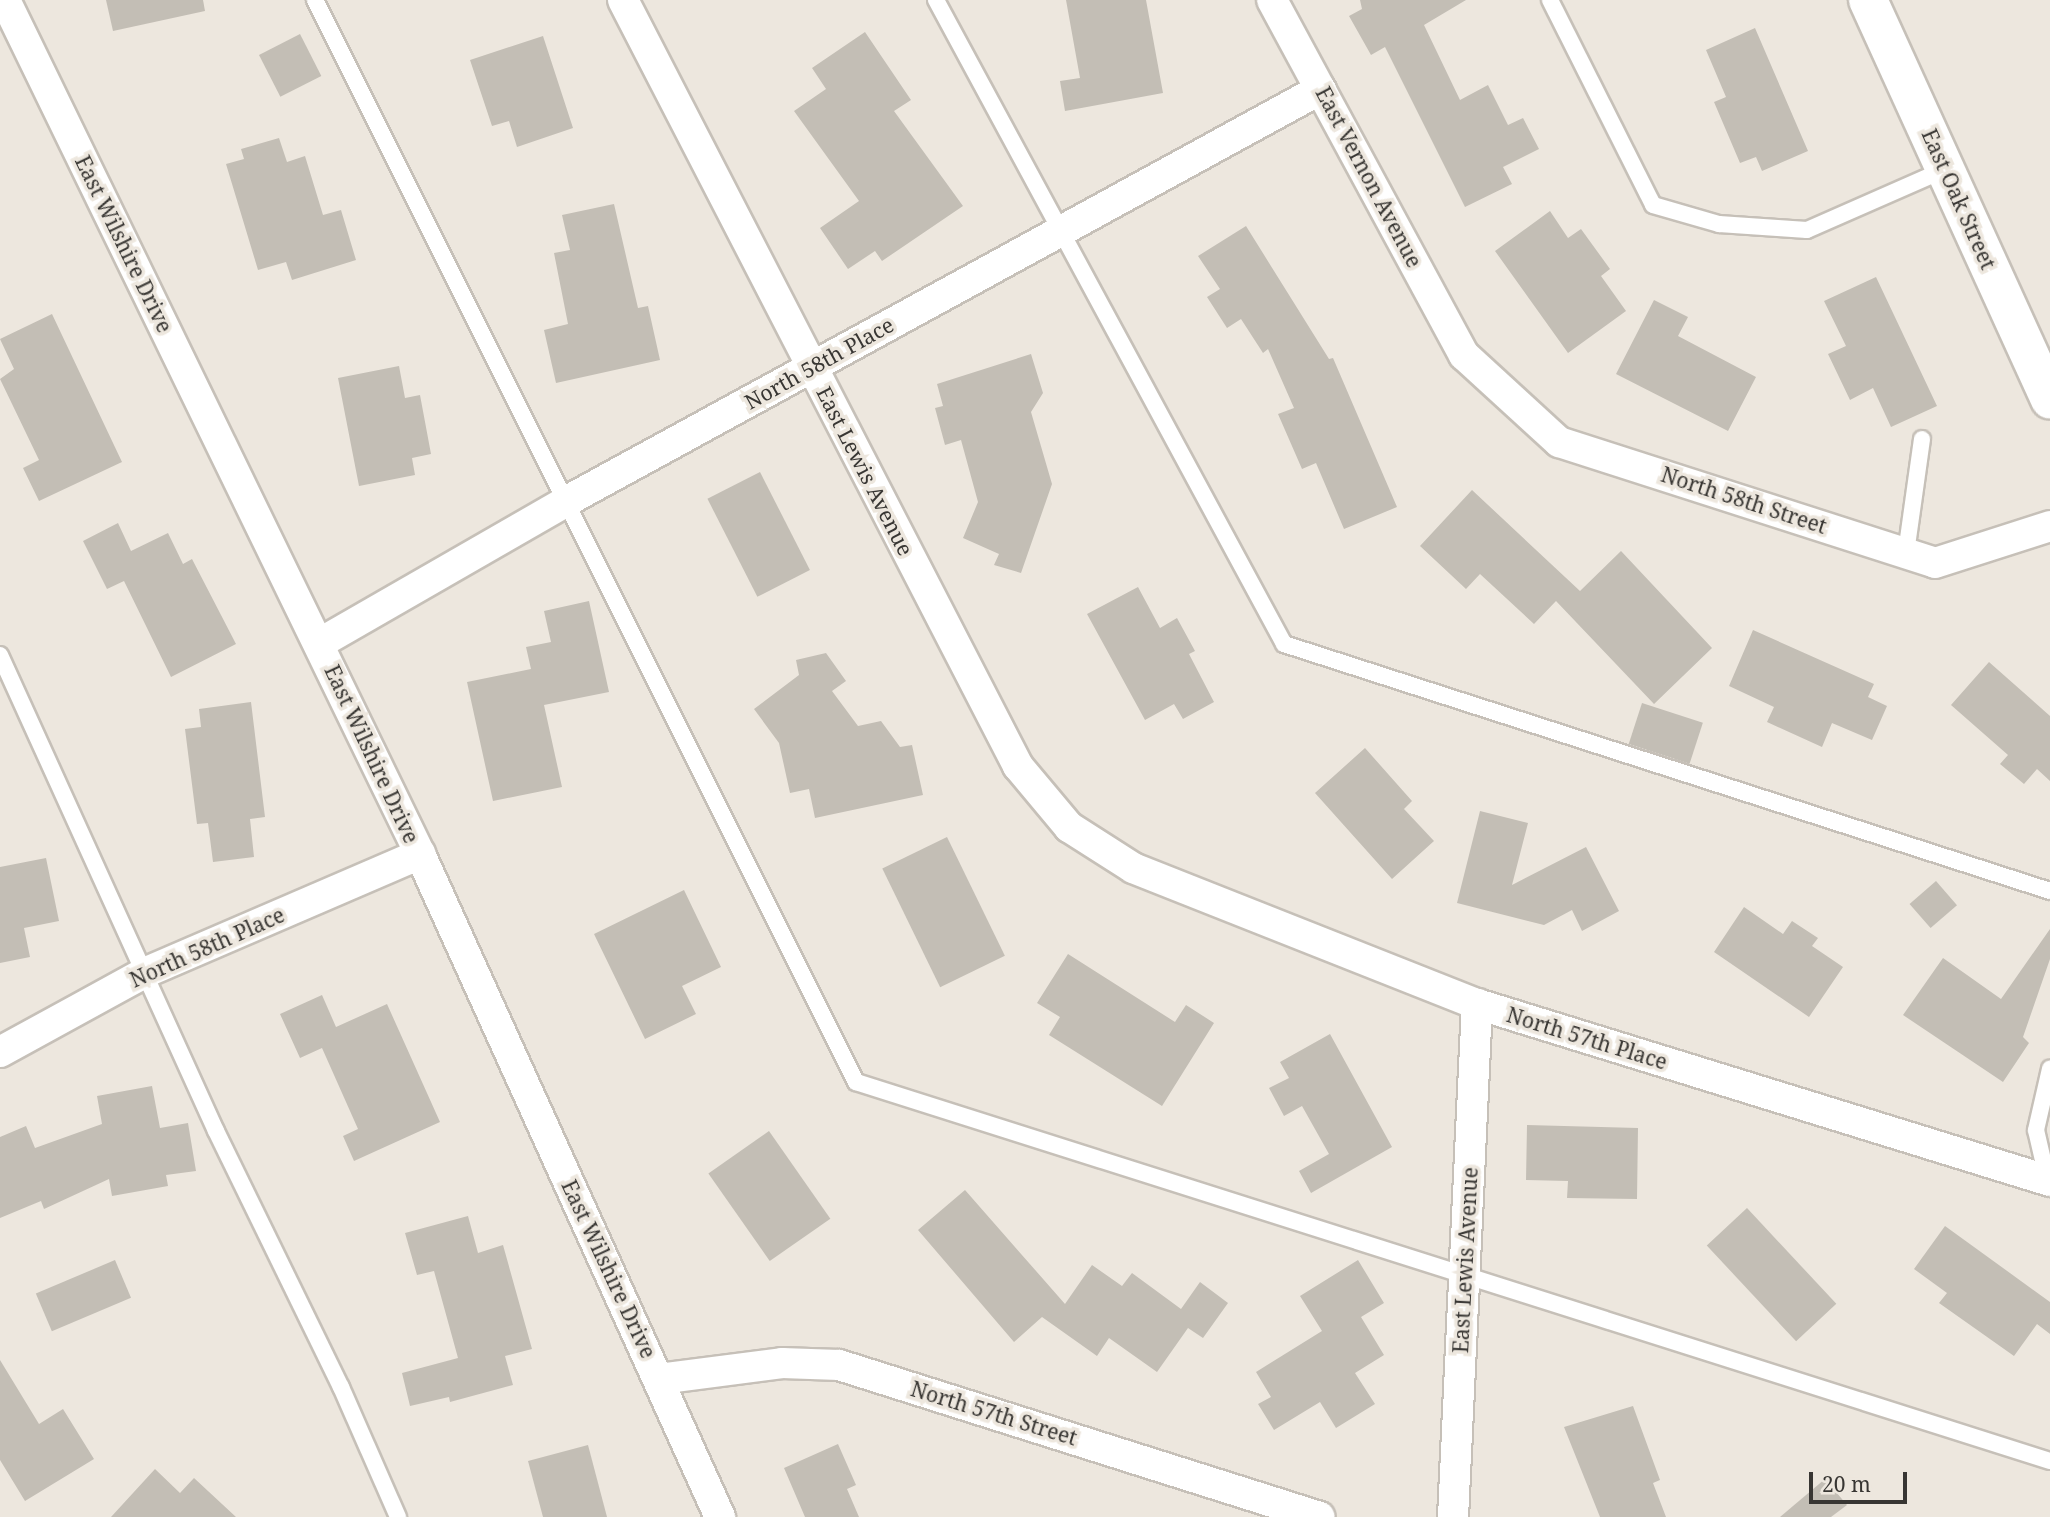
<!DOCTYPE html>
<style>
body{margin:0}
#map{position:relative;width:2050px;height:1517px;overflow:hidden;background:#ede7de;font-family:"Noto Serif",serif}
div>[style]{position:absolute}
.building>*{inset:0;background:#c3beb5;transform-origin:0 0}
.roads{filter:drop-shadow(2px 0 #c6c0b8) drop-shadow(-2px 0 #c6c0b8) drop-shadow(0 2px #c6c0b8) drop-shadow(0 -2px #c6c0b8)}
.lane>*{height:16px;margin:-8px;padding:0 8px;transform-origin:8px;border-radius:8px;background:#fff}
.street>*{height:30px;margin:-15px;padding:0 15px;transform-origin:15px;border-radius:15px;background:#fff}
.secondary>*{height:38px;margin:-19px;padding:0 19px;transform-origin:19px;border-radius:19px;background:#fff}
span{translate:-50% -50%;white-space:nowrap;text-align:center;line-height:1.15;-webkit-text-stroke:7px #ede7de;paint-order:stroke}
.street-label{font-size:21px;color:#383633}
.scale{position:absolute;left:1809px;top:1472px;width:98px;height:32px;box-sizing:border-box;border:4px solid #383633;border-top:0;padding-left:9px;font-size:21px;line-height:24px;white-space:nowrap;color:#383633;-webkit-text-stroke:5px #ede7de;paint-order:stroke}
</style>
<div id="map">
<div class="building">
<div style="clip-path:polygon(106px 0,203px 0,205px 11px,113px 31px)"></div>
<div style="clip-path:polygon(1066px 0,1146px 0,1163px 93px,1065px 111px,1060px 81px,1080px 78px)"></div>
<div style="clip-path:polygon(1360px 0,1466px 0,1424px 25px,1460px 100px,1488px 85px,1508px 125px,1523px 118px,1539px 149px,1503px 167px,1512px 184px,1465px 207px,1385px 47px,1371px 55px,1349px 16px,1362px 9px)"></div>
<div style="clip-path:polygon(1755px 28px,1808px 151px,1762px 171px,1756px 157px,1740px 163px,1714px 102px,1726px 97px,1706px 50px)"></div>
<div style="clip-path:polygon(865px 32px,911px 100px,894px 111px,963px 206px,882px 261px,875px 251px,848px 269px,820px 228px,859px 201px,794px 111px,826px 89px,812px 68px)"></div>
<div style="left:300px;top:34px;width:47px;height:46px;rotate:63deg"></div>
<div style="clip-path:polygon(543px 36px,573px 128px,517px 147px,509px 121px,492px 126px,470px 60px)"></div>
<div style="clip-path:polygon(279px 138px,287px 162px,305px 156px,323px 215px,341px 210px,356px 260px,292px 280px,286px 262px,258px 270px,226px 164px,244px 159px,241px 149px)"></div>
<div style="clip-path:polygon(614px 204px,638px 308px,648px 306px,660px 360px,556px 383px,544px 330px,568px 324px,554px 253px,570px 250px,562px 215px)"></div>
<div style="clip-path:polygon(1550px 211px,1568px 238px,1581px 229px,1610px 269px,1601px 276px,1626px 311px,1568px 353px,1495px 251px)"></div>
<div style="clip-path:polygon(1246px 226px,1329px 359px,1333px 358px,1397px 507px,1344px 529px,1316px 463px,1302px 469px,1278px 414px,1294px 408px,1268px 349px,1263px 353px,1241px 319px,1227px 328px,1207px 297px,1220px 289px,1198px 256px)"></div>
<div style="clip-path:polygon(1876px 277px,1937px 406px,1891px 427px,1873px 388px,1850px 400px,1828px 354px,1846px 346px,1824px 301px)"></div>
<div style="clip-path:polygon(1654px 300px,1688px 317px,1678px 336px,1756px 377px,1728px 431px,1616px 374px)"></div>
<div style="clip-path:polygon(52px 314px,122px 462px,39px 501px,23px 468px,39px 460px,0 379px,14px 369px,0 339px)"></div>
<div style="clip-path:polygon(1031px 354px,1043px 393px,1031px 412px,1052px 484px,1021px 573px,994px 565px,999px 554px,963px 538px,978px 502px,961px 440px,945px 445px,935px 408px,943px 406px,937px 384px)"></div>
<div style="clip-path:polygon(399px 366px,405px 398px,420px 395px,431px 454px,412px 458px,415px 475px,359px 486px,338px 378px)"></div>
<div style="left:760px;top:472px;width:110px;height:59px;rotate:63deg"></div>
<div style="clip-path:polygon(1472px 490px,1580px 591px,1621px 551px,1712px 648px,1654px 704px,1556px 601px,1534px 624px,1480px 574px,1466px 589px,1420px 546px)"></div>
<div style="clip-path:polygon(118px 523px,131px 551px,168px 533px,183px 564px,192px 559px,236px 644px,171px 677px,124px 581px,107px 589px,83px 541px)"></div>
<div style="clip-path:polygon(1138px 587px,1160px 628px,1177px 618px,1195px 651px,1189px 654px,1214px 702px,1183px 719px,1174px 704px,1145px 720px,1087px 614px)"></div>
<div style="clip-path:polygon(589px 601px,609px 692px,544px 705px,562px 787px,493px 801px,467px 682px,531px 669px,526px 647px,551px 642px,544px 611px)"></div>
<div style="clip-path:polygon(1753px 630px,1874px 684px,1868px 697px,1887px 706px,1872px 740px,1832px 723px,1822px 747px,1767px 722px,1774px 707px,1729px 686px)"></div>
<div style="clip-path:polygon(826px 653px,846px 681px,832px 691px,858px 726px,881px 721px,900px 747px,912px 745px,923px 795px,815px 818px,809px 789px,790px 793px,779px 743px,754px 709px,799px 675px,796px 660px)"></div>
<div style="clip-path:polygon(1989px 662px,2050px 716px,2050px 781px,2037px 769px,2024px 784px,2000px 764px,2008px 755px,1951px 705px)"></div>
<div style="clip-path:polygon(251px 702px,265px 817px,250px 819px,254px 857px,213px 862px,208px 823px,197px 824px,185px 729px,201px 727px,199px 709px)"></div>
<div style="left:1642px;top:703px;width:64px;height:43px;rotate:18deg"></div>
<div style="clip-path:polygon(1365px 748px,1412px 801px,1404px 809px,1434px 841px,1392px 879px,1315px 793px)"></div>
<div style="clip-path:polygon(1480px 811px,1528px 823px,1512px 885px,1586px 847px,1619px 911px,1582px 931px,1572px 910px,1544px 925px,1457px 903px)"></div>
<div style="left:947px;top:837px;width:132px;height:72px;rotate:64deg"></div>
<div style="clip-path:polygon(46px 858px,59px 921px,24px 928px,30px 957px,0 963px,0 867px)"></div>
<div style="left:1936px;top:881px;width:32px;height:35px;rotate:49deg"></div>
<div style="clip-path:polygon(684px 890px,721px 967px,682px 986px,696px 1014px,645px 1039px,594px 934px)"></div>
<div style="clip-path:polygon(1744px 907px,1783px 934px,1792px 921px,1818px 938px,1812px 946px,1843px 967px,1809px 1017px,1714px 952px)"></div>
<div style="clip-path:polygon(2050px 929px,2050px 959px,2023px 1037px,2029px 1043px,2003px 1082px,1903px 1015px,1943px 958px,2001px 999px)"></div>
<div style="clip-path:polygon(1068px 954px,1175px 1022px,1186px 1005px,1214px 1023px,1162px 1106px,1049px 1035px,1060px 1017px,1037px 1003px)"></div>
<div style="clip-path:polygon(322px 995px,336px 1027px,387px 1004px,440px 1122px,354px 1161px,343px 1136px,358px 1129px,322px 1048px,300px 1058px,280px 1014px)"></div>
<div style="clip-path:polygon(1330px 1034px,1392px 1147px,1311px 1193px,1299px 1171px,1329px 1154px,1302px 1106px,1284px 1116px,1269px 1088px,1289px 1078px,1280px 1062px)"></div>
<div style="clip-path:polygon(152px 1086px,160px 1128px,188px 1123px,196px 1171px,166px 1175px,168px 1186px,112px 1196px,109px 1179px,44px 1209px,41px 1201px,0 1218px,0 1137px,26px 1126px,35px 1148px,102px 1124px,97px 1096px)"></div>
<div style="clip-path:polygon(1527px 1125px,1638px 1128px,1637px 1199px,1567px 1198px,1568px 1181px,1526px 1180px)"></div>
<div style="left:769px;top:1131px;width:107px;height:74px;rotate:55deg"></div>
<div style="clip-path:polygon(965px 1190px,1065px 1304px,1092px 1265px,1122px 1286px,1132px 1273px,1181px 1309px,1200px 1282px,1228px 1303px,1203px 1338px,1188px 1328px,1157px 1372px,1109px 1338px,1097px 1356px,1042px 1317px,1014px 1342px,918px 1230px)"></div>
<div style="left:1747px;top:1208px;width:131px;height:55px;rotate:47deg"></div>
<div style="clip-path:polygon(468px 1216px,478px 1253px,503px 1245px,532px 1349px,505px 1356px,513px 1385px,450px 1402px,449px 1397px,410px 1406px,402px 1373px,458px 1358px,434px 1271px,417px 1275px,405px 1233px)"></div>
<div style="clip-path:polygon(1945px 1226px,2050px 1302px,2050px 1334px,2037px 1324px,2014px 1356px,1939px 1303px,1947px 1293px,1914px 1269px)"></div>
<div style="left:115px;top:1260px;width:41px;height:86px;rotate:67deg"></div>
<div style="clip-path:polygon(1358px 1260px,1384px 1303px,1361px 1317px,1384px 1355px,1355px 1373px,1375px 1404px,1336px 1428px,1320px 1402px,1274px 1430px,1258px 1404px,1271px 1397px,1256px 1372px,1322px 1331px,1300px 1296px)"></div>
<div style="clip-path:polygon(0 1360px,39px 1424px,63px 1409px,94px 1459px,25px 1501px,0 1460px)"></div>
<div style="clip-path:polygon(1633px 1406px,1660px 1480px,1653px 1483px,1666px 1517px,1600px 1517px,1564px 1427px)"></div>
<div style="clip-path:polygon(838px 1444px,856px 1485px,847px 1489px,859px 1517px,805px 1517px,784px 1468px)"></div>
<div style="clip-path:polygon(588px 1445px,607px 1517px,543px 1517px,528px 1461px)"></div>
<div style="clip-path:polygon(155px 1469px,180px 1493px,194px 1478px,236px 1517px,111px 1517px)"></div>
<div style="clip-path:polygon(1825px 1479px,1847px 1505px,1831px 1517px,1780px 1517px)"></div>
</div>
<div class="roads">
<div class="lane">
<div style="left:315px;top:0;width:1210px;rotate:63.43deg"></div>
<div style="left:856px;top:1082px;width:1253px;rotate:17.61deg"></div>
<div style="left:936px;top:0;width:732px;rotate:61.61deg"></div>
<div style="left:1284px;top:644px;width:805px;rotate:17.87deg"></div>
<div style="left:1550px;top:0;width:229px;rotate:63.3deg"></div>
<div style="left:1653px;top:205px;width:69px;rotate:16.1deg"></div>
<div style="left:1719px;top:224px;width:88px;rotate:3.9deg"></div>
<div style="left:1807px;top:230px;width:152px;rotate:-23.7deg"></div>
<div style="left:1906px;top:553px;width:115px;rotate:-82deg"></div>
<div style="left:0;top:655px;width:523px;rotate:65.59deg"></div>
<div style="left:216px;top:1131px;width:285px;rotate:64deg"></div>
<div style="left:341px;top:1387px;width:142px;rotate:66.3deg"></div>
<div style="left:2048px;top:1182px;width:53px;rotate:-103deg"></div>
<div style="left:2036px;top:1130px;width:63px;rotate:-77.1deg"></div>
</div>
<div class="street">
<div style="left:5px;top:0;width:949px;rotate:64.08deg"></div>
<div style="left:420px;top:854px;width:728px;rotate:65.65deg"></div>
<div style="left:623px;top:0;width:862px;rotate:62.72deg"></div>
<div style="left:1018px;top:766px;width:80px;rotate:50.1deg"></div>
<div style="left:1069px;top:827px;width:76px;rotate:32.6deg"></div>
<div style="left:1133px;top:868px;width:370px;rotate:21.6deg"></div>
<div style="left:1477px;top:1004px;width:600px;rotate:17.17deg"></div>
<div style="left:1272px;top:0;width:404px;rotate:61.6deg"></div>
<div style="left:1464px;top:355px;width:129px;rotate:42.5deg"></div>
<div style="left:1559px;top:442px;width:395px;rotate:17.8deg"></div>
<div style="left:1935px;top:563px;width:121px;rotate:-17.8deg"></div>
<div style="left:320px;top:643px;width:283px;rotate:-29.9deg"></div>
<div style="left:565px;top:502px;width:861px;rotate:-28.65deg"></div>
<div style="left:0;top:1052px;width:164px;rotate:-28.7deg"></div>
<div style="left:144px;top:973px;width:301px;rotate:-23.3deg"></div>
<div style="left:659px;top:1379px;width:124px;rotate:-7.4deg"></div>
<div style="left:782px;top:1363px;width:57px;rotate:2deg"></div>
<div style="left:839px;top:1365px;width:504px;rotate:17.54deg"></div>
<div style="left:1453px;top:1517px;width:514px;rotate:-87.32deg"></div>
</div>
<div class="secondary">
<div style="left:1868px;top:0;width:439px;rotate:65.5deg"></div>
</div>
</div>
<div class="street-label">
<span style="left:1369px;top:177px;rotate:62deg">East Vernon Avenue</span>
<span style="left:1959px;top:199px;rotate:66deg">East Oak Street</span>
<span style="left:124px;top:244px;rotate:64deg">East Wilshire Drive</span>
<span style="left:819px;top:363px;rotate:-29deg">North 58th Place</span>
<span style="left:865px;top:471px;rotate:63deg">East Lewis Avenue</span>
<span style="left:1744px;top:500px;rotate:18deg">North 58th Street</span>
<span style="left:372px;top:754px;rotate:65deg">East Wilshire Drive</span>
<span style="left:207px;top:947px;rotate:-24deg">North 58th Place</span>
<span style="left:1587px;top:1038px;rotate:17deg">North 57th Place</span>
<span style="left:1465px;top:1260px;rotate:-87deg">East Lewis Avenue</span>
<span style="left:609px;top:1269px;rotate:65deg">East Wilshire Drive</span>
<span style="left:994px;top:1413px;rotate:17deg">North 57th Street</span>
</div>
<div class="scale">20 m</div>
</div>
